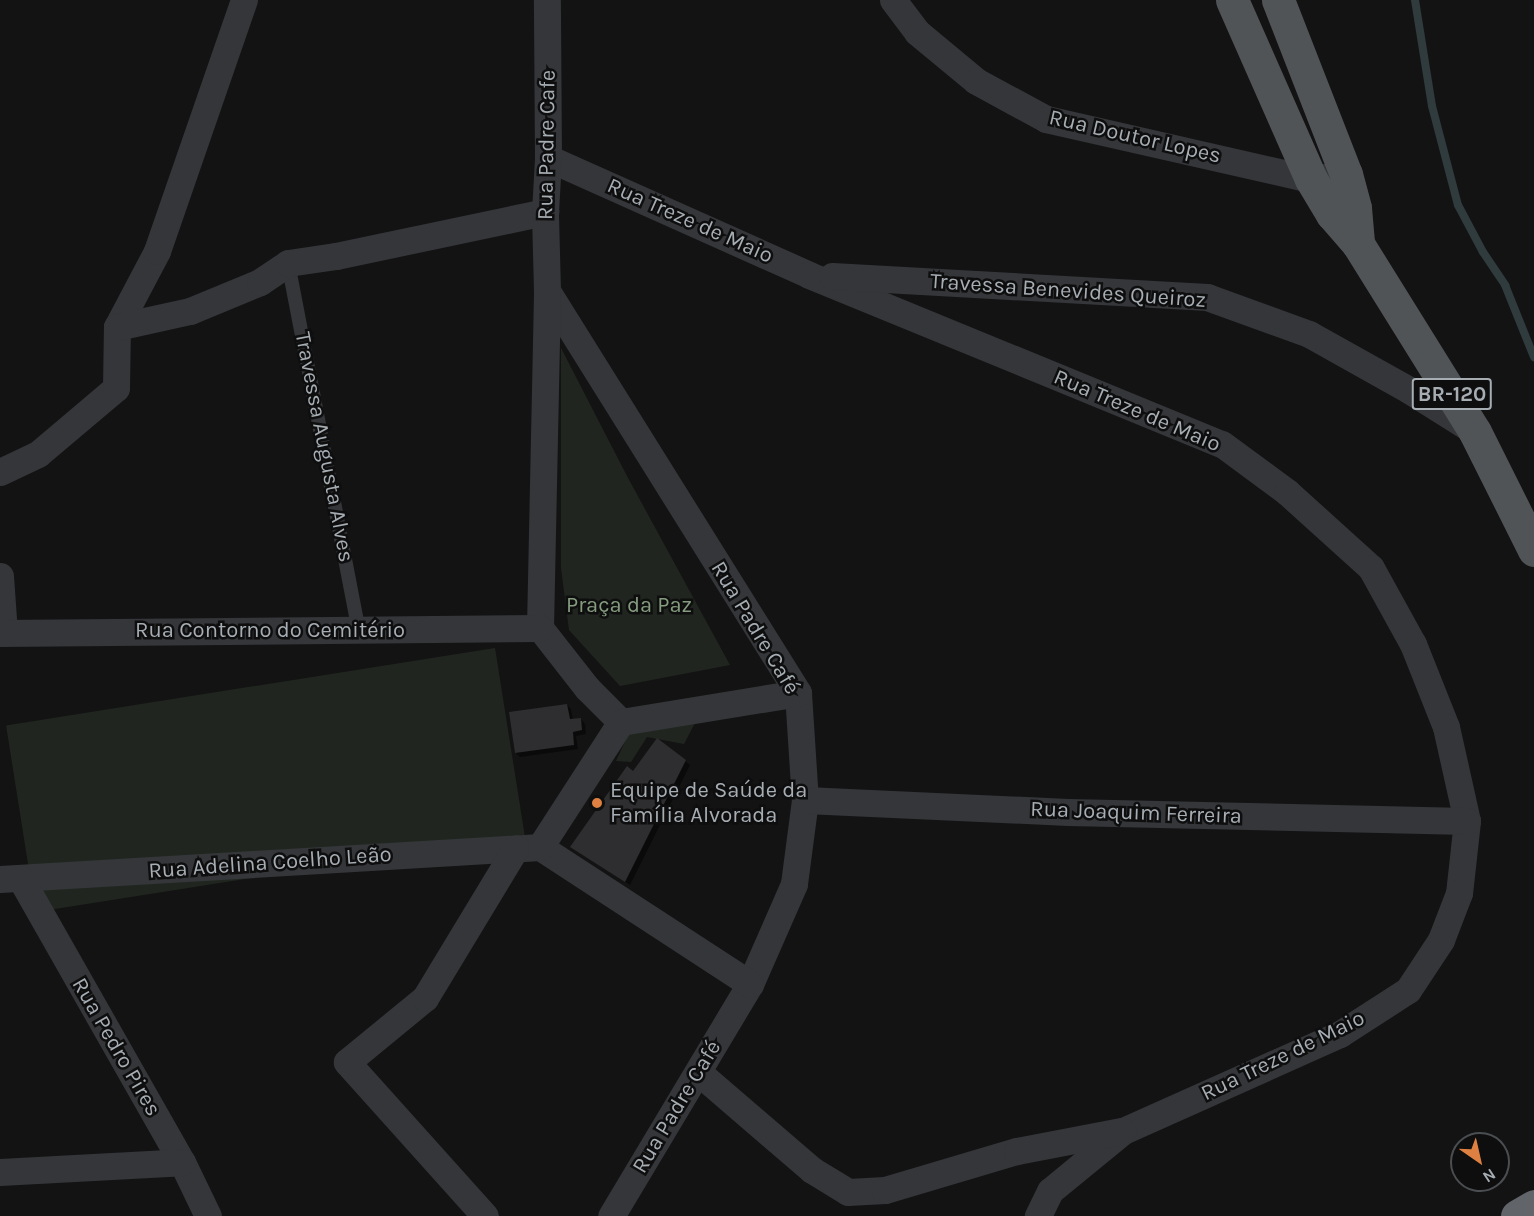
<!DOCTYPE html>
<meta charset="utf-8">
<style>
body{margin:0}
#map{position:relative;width:1534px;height:1216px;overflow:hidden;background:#131314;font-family:Karla,sans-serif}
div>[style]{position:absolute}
.green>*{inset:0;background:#20261f;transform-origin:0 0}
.shadow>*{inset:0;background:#0007}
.stream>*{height:8px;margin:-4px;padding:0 4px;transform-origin:4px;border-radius:4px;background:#2f3b3d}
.building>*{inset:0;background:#2e2e30}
.lane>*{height:14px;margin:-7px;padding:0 7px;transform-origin:7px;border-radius:7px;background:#343639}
.street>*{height:27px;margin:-13.5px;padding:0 13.5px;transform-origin:13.5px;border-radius:13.5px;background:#343639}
.primary>*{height:33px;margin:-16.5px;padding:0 16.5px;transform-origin:16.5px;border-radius:16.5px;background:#515457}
.highway>*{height:33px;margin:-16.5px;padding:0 16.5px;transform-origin:16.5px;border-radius:16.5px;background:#616569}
.dots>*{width:16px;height:16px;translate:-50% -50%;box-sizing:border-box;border:3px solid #0e0e0f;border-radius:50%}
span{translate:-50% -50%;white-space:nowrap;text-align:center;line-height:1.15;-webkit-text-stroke:5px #0e0e0f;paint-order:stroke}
.shield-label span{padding:2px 4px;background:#0e0e0f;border:2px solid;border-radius:4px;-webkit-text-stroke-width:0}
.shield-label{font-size:21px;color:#a6adb3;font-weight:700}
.street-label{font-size:22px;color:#a6adb3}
.park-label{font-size:22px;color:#859c7f}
.poi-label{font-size:22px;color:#a6adb3}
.left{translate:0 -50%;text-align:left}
.north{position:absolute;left:1450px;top:1132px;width:60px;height:60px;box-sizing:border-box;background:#0e0e0f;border:2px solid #4b4e51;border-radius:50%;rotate:146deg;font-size:16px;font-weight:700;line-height:24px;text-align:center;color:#a6adb3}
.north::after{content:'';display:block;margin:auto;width:21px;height:27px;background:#de8041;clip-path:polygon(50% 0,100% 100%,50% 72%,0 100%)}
</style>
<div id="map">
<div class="green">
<div style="clip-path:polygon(561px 348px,628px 478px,730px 665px,620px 686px,569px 630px,561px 568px)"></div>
<div style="left:495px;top:648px;width:189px;height:495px;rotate:81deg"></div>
<div style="clip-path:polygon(697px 719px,684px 744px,647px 737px,631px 762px,616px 761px,630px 731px)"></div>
</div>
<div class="shadow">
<div style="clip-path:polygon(567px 705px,571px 709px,573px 720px,581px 719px,585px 724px,586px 734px,576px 736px,578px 749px,520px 757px,516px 753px)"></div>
<div style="clip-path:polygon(685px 761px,690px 765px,630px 885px,572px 847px,634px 773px)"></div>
</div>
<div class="stream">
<div style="left:1415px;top:0;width:107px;rotate:80.9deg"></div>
<div style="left:1432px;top:106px;width:102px;rotate:75.3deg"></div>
<div style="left:1458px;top:205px;width:53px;rotate:62deg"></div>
<div style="left:1483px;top:252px;width:40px;rotate:56deg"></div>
<div style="left:1505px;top:285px;width:78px;rotate:68.1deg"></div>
</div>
<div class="building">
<div style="clip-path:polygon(567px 704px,570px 719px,581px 718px,582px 730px,573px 732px,574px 745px,515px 753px,509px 712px)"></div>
<div style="clip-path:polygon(657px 738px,686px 760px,625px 882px,570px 847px,627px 766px,633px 771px)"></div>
</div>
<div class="lane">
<div style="left:288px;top:263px;width:375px;rotate:79.1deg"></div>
</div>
<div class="street">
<div style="left:893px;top:0;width:40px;rotate:53deg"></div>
<div style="left:917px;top:32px;width:77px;rotate:39.7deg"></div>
<div style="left:976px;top:81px;width:80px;rotate:28.5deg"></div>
<div style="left:1046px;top:119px;width:272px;rotate:12.8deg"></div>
<div style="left:1311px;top:179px;width:15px;rotate:-8deg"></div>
<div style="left:548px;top:158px;width:286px;rotate:24.1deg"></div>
<div style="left:809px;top:275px;width:446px;rotate:22.3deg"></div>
<div style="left:1222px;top:444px;width:81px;rotate:36.4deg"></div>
<div style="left:1287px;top:492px;width:113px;rotate:42.1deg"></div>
<div style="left:1371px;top:568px;width:87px;rotate:61.1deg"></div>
<div style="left:1413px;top:644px;width:89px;rotate:68.3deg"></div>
<div style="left:1446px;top:727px;width:96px;rotate:77.4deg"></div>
<div style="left:1467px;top:821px;width:72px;rotate:96.3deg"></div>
<div style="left:1459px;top:893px;width:50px;rotate:111deg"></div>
<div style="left:1441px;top:940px;width:60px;rotate:123.4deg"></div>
<div style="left:1408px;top:990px;width:81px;rotate:147.1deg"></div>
<div style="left:1340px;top:1034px;width:238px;rotate:155.9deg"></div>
<div style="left:1123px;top:1131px;width:94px;rotate:140.6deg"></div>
<div style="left:1050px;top:1191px;width:28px;rotate:116deg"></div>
<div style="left:832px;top:276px;width:376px;rotate:3.2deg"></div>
<div style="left:1207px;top:297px;width:109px;rotate:19.9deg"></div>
<div style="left:1309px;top:334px;width:115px;rotate:29.2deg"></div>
<div style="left:1409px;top:390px;width:77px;rotate:32.2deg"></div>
<div style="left:547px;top:291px;width:474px;rotate:58deg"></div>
<div style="left:798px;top:693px;width:107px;rotate:86.3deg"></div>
<div style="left:805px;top:800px;width:85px;rotate:97.5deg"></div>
<div style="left:794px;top:884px;width:109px;rotate:113.7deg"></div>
<div style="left:750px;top:984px;width:270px;rotate:120.9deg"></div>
<div style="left:117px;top:327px;width:86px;rotate:-62.2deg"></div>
<div style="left:157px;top:251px;width:266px;rotate:-70.9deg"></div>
<div style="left:0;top:472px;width:42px;rotate:-25.3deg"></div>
<div style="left:38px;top:454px;width:102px;rotate:-40.2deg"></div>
<div style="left:116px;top:388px;width:61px;rotate:-89.1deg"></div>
<div style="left:117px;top:327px;width:75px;rotate:-12.4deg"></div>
<div style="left:190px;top:311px;width:76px;rotate:-22.5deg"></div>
<div style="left:260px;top:282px;width:34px;rotate:-34deg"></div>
<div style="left:288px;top:263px;width:49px;rotate:-8.3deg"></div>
<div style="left:336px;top:256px;width:214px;rotate:-11.9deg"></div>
<div style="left:0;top:576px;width:57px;rotate:86deg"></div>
<div style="left:540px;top:628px;width:337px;rotate:-88.8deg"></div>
<div style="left:547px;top:291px;width:79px;rotate:-91.5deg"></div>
<div style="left:545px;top:212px;width:54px;rotate:-86.8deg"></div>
<div style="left:548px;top:158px;width:158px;rotate:-90.4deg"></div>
<div style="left:540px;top:628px;width:76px;rotate:51.9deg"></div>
<div style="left:587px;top:688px;width:48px;rotate:45deg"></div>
<div style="left:0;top:633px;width:540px;rotate:-0.53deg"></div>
<div style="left:621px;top:722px;width:179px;rotate:-9.3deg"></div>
<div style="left:805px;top:800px;width:263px;rotate:2.6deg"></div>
<div style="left:1068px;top:812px;width:399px;rotate:1.3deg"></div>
<div style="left:540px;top:847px;width:251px;rotate:33.1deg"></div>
<div style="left:0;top:879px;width:541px;rotate:-3.39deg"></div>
<div style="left:540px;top:847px;width:149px;rotate:-57.1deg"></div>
<div style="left:21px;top:879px;width:326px;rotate:60.4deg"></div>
<div style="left:182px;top:1162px;width:60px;rotate:64.3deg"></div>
<div style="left:698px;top:1072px;width:150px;rotate:40.7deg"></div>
<div style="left:812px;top:1170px;width:42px;rotate:31.4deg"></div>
<div style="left:848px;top:1192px;width:37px;rotate:-3deg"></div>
<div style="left:885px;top:1190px;width:138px;rotate:-16.5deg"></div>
<div style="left:1017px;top:1151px;width:106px;rotate:-10.9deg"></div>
<div style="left:0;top:1172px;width:182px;rotate:-3.1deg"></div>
<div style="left:485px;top:1216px;width:207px;rotate:-131.9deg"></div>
<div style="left:347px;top:1062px;width:101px;rotate:-39.4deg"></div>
<div style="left:425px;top:998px;width:175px;rotate:-58.8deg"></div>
</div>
<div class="primary">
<div style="left:1232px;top:0;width:196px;rotate:66.2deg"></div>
<div style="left:1311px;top:179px;width:41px;rotate:59deg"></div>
<div style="left:1332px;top:214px;width:40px;rotate:49deg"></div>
<div style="left:1358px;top:244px;width:221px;rotate:58.1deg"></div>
<div style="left:1475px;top:432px;width:132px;rotate:63.4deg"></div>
<div style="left:1278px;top:0;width:187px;rotate:68.7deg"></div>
<div style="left:1346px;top:174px;width:35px;rotate:75deg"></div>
<div style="left:1355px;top:208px;width:36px;rotate:85deg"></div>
</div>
<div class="highway">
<div style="left:1517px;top:1216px;width:20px;rotate:-30deg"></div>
</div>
<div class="dots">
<div style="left:597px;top:803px;background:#de8041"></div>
</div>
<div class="shield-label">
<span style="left:1452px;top:394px">BR-120</span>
</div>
<div class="street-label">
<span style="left:1135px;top:137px;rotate:13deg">Rua Doutor Lopes</span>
<span style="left:547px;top:145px;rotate:-89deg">Rua Padre Cafe</span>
<span style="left:690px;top:221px;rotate:24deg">Rua Treze de Maio</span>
<span style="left:1068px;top:291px;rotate:4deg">Travessa Benevides Queiroz</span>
<span style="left:1137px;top:411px;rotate:23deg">Rua Treze de Maio</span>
<span style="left:324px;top:447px;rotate:79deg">Travessa Augusta Alves</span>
<span style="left:755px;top:628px;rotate:59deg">Rua Padre Café</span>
<span style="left:270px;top:631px">Rua Contorno do Cemitério</span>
<span style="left:1136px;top:813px;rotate:2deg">Rua Joaquim Ferreira</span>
<span style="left:270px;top:863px;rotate:-4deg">Rua Adelina Coelho Leão</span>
<span style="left:116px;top:1047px;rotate:60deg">Rua Pedro Pires</span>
<span style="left:1283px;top:1056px;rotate:-26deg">Rua Treze de Maio</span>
<span style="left:677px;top:1107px;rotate:-59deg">Rua Padre Café</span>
</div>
<div class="park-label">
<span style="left:629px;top:606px">Praça da Paz</span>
</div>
<div class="poi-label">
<span class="left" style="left:610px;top:803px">Equipe de Saúde da<br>Família Alvorada</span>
</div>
<div class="north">N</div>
</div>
